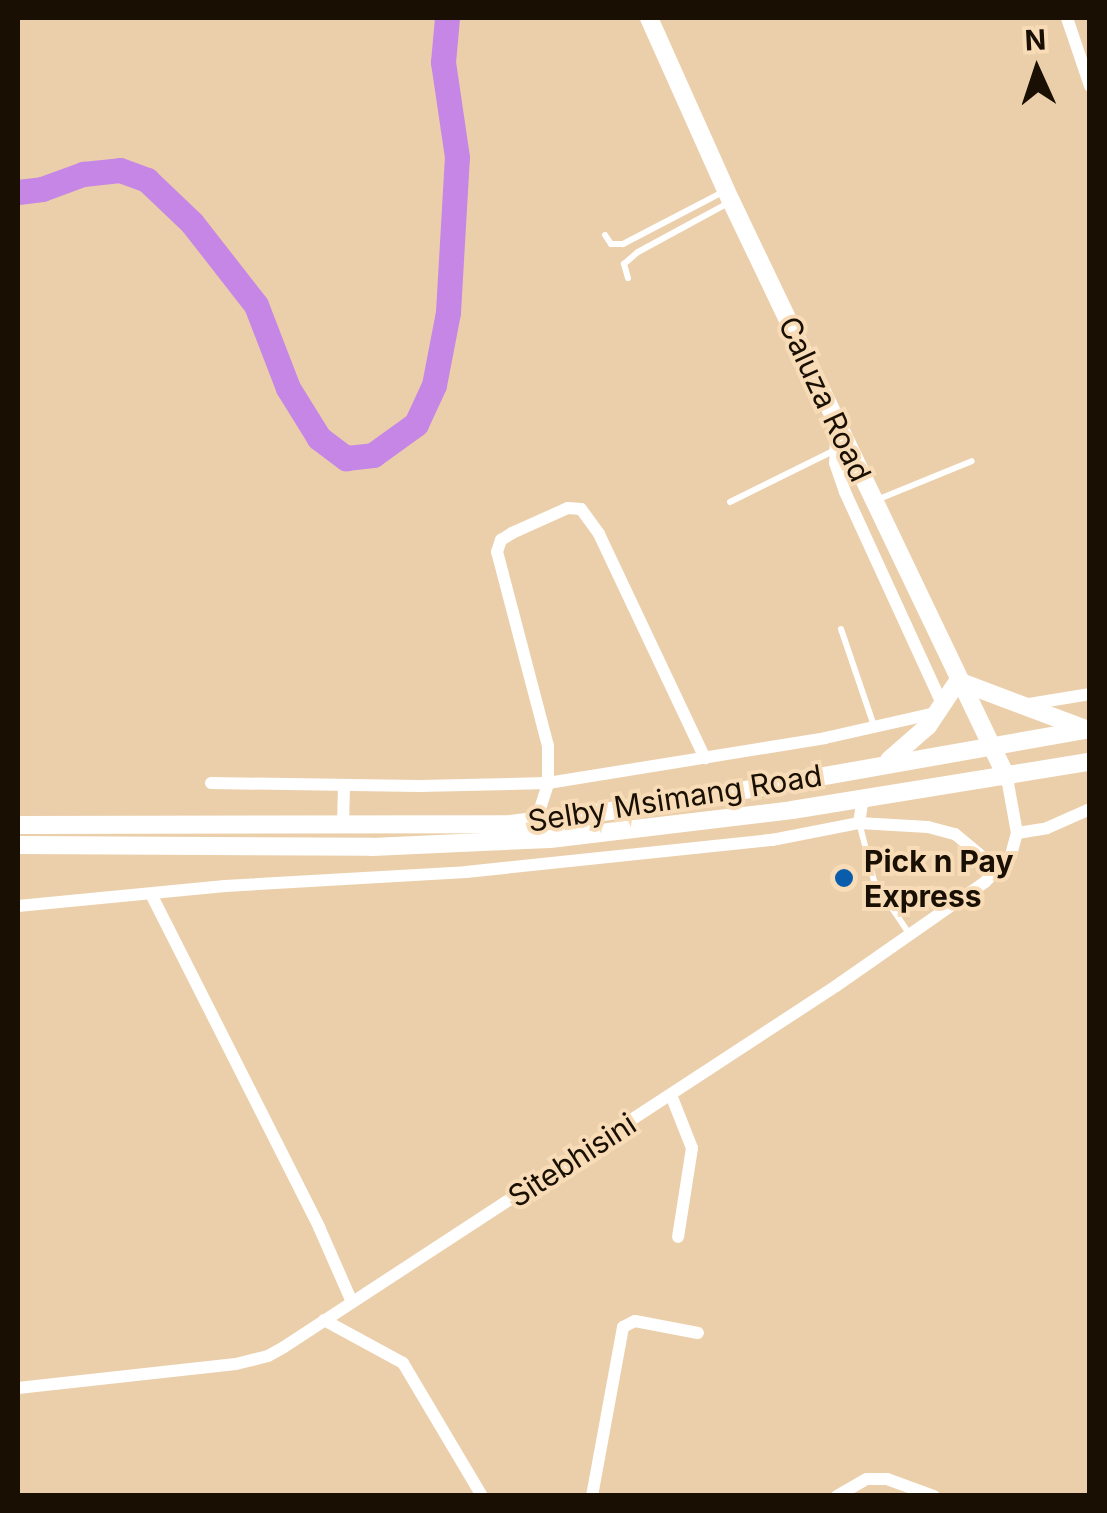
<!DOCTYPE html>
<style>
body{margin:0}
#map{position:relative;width:1107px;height:1513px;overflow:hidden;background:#ebcfab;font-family:Inter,sans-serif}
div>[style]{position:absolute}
.river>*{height:25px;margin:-12.5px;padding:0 12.5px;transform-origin:12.5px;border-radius:12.5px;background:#c586e6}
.lane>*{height:6px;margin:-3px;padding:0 3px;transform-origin:3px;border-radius:3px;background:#fff}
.street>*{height:12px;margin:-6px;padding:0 6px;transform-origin:6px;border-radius:6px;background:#fff}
.secondary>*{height:18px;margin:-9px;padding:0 9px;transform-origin:9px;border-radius:9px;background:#fff}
.dots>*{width:28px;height:28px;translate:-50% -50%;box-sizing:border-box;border:5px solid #f8dcb7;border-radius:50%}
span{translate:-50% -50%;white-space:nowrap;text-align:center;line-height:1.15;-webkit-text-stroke:8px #f8dcb7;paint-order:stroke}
.street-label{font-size:30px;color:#190f03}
.poi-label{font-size:30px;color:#190f03;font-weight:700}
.left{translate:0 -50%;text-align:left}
.frame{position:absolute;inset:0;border:20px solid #190f03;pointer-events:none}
.north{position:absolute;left:987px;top:20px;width:100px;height:100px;-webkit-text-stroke:8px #f8dcb7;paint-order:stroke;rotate:357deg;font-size:28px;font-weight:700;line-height:40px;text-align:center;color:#190f03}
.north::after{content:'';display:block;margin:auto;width:35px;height:45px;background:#190f03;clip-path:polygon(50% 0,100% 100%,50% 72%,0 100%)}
</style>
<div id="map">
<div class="river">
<div style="left:18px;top:192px;width:24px;rotate:-7deg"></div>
<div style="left:42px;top:189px;width:44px;rotate:-20.1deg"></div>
<div style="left:83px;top:174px;width:37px;rotate:-6deg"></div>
<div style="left:120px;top:170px;width:29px;rotate:20deg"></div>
<div style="left:147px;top:180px;width:62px;rotate:43.7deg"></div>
<div style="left:192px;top:223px;width:104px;rotate:52deg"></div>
<div style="left:256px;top:305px;width:89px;rotate:68.9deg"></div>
<div style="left:288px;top:388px;width:59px;rotate:58.2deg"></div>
<div style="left:319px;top:438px;width:34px;rotate:37deg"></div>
<div style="left:346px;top:458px;width:27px;rotate:-6deg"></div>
<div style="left:373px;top:455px;width:53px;rotate:-35.8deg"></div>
<div style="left:416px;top:424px;width:43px;rotate:-65.2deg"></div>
<div style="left:434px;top:385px;width:74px;rotate:-79.1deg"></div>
<div style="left:448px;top:312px;width:155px;rotate:-86.7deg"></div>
<div style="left:457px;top:157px;width:96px;rotate:-98.4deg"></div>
<div style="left:443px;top:62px;width:44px;rotate:-84.8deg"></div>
</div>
<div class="lane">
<div style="left:605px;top:235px;width:11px;rotate:56deg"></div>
<div style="left:611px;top:244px;width:12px"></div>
<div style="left:623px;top:244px;width:115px;rotate:-27.5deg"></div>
<div style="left:628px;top:278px;width:15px;rotate:-106deg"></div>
<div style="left:624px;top:264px;width:18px;rotate:-41deg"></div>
<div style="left:638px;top:252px;width:105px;rotate:-28.5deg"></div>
<div style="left:879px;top:499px;width:100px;rotate:-22.2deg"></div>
<div style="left:730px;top:502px;width:115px;rotate:-26.3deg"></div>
<div style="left:841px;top:629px;width:102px;rotate:71.2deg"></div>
<div style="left:860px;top:826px;width:57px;rotate:75.7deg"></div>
<div style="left:874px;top:881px;width:65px;rotate:56.3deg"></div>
</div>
<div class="street">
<div style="left:1067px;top:18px;width:72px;rotate:71.3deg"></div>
<div style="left:836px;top:424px;width:39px;rotate:91deg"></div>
<div style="left:835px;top:463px;width:31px;rotate:71deg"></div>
<div style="left:845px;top:492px;width:233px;rotate:65.4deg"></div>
<div style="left:1023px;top:705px;width:68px;rotate:-9.3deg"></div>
<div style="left:211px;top:783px;width:208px;rotate:0.8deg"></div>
<div style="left:419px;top:786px;width:129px;rotate:-1.3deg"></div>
<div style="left:548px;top:783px;width:281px;rotate:-9.2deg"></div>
<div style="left:825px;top:738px;width:114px;rotate:-12.7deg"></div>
<div style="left:536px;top:821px;width:40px;rotate:-72deg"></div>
<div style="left:548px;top:783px;width:37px;rotate:-90deg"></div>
<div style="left:548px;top:746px;width:201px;rotate:-104.7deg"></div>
<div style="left:497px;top:552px;width:13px;rotate:-72deg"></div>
<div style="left:501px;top:540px;width:13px;rotate:-32deg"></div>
<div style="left:512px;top:533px;width:61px;rotate:-24.1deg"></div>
<div style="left:568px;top:508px;width:13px;rotate:4deg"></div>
<div style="left:581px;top:509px;width:31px;rotate:54deg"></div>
<div style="left:599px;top:534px;width:248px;rotate:64.7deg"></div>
<div style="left:859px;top:823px;width:69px;rotate:3.3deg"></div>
<div style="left:928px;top:827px;width:28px;rotate:15deg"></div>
<div style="left:955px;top:834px;width:56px;rotate:39.9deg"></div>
<div style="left:343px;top:826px;width:40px;rotate:-88.6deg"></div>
<div style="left:1017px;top:833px;width:30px;rotate:-9deg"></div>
<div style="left:1047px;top:828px;width:47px;rotate:-23.8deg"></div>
<div style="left:151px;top:894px;width:373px;rotate:63.2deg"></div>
<div style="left:319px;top:1227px;width:82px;rotate:66.3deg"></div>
<div style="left:18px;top:906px;width:208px;rotate:-5.5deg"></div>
<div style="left:225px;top:886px;width:241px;rotate:-3.3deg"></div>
<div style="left:466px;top:872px;width:308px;rotate:-6deg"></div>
<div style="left:772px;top:840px;width:89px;rotate:-11.1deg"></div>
<div style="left:859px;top:823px;width:24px;rotate:-81deg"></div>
<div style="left:671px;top:1095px;width:57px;rotate:68.4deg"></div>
<div style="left:692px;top:1148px;width:90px;rotate:98.9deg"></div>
<div style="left:324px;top:1320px;width:90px;rotate:28.6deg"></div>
<div style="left:403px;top:1363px;width:155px;rotate:59.3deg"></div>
<div style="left:18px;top:1388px;width:219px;rotate:-6.3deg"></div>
<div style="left:236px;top:1364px;width:33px;rotate:-14deg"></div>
<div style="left:268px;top:1356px;width:18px;rotate:-29deg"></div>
<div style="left:284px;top:1347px;width:660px;rotate:-33.18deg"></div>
<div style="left:836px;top:986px;width:182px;rotate:-34.9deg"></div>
<div style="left:985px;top:882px;width:37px;rotate:-46deg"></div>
<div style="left:1011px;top:855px;width:23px;rotate:-75deg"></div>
<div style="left:1017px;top:833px;width:56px;rotate:-100.3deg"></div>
<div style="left:592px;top:1496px;width:172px;rotate:-79.6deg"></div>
<div style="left:623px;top:1327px;width:13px;rotate:-27deg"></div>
<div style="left:635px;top:1321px;width:64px;rotate:10.8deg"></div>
<div style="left:837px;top:1496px;width:34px;rotate:-30deg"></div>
<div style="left:867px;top:1479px;width:20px"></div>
<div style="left:887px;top:1479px;width:50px;rotate:19.9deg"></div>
</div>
<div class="secondary">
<div style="left:649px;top:18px;width:201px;rotate:65.9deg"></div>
<div style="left:731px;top:201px;width:640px;rotate:64.44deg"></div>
<div style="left:889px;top:760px;width:52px;rotate:-41.1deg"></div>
<div style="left:928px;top:726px;width:54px;rotate:-56.3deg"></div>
<div style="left:958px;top:681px;width:134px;rotate:20.6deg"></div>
<div style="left:18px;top:825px;width:493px;rotate:-0.1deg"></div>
<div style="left:511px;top:824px;width:167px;rotate:-7.5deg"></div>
<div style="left:677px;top:802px;width:419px;rotate:-10deg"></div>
<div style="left:18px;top:845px;width:354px;rotate:0.3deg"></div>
<div style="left:372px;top:847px;width:178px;rotate:-2.6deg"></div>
<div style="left:550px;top:839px;width:244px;rotate:-6.8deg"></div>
<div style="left:792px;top:810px;width:302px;rotate:-9.2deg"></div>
</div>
<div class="dots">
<div style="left:844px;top:878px;background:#0a5dab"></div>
</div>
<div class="street-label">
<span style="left:825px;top:399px;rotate:65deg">Caluza Road</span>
<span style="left:675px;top:798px;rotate:-9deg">Selby Msimang Road</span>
<span style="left:572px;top:1160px;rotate:-33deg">Sitebhisini</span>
</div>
<div class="poi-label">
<span class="left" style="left:864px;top:878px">Pick n Pay<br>Express</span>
</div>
<div class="frame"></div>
<div class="north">N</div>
</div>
